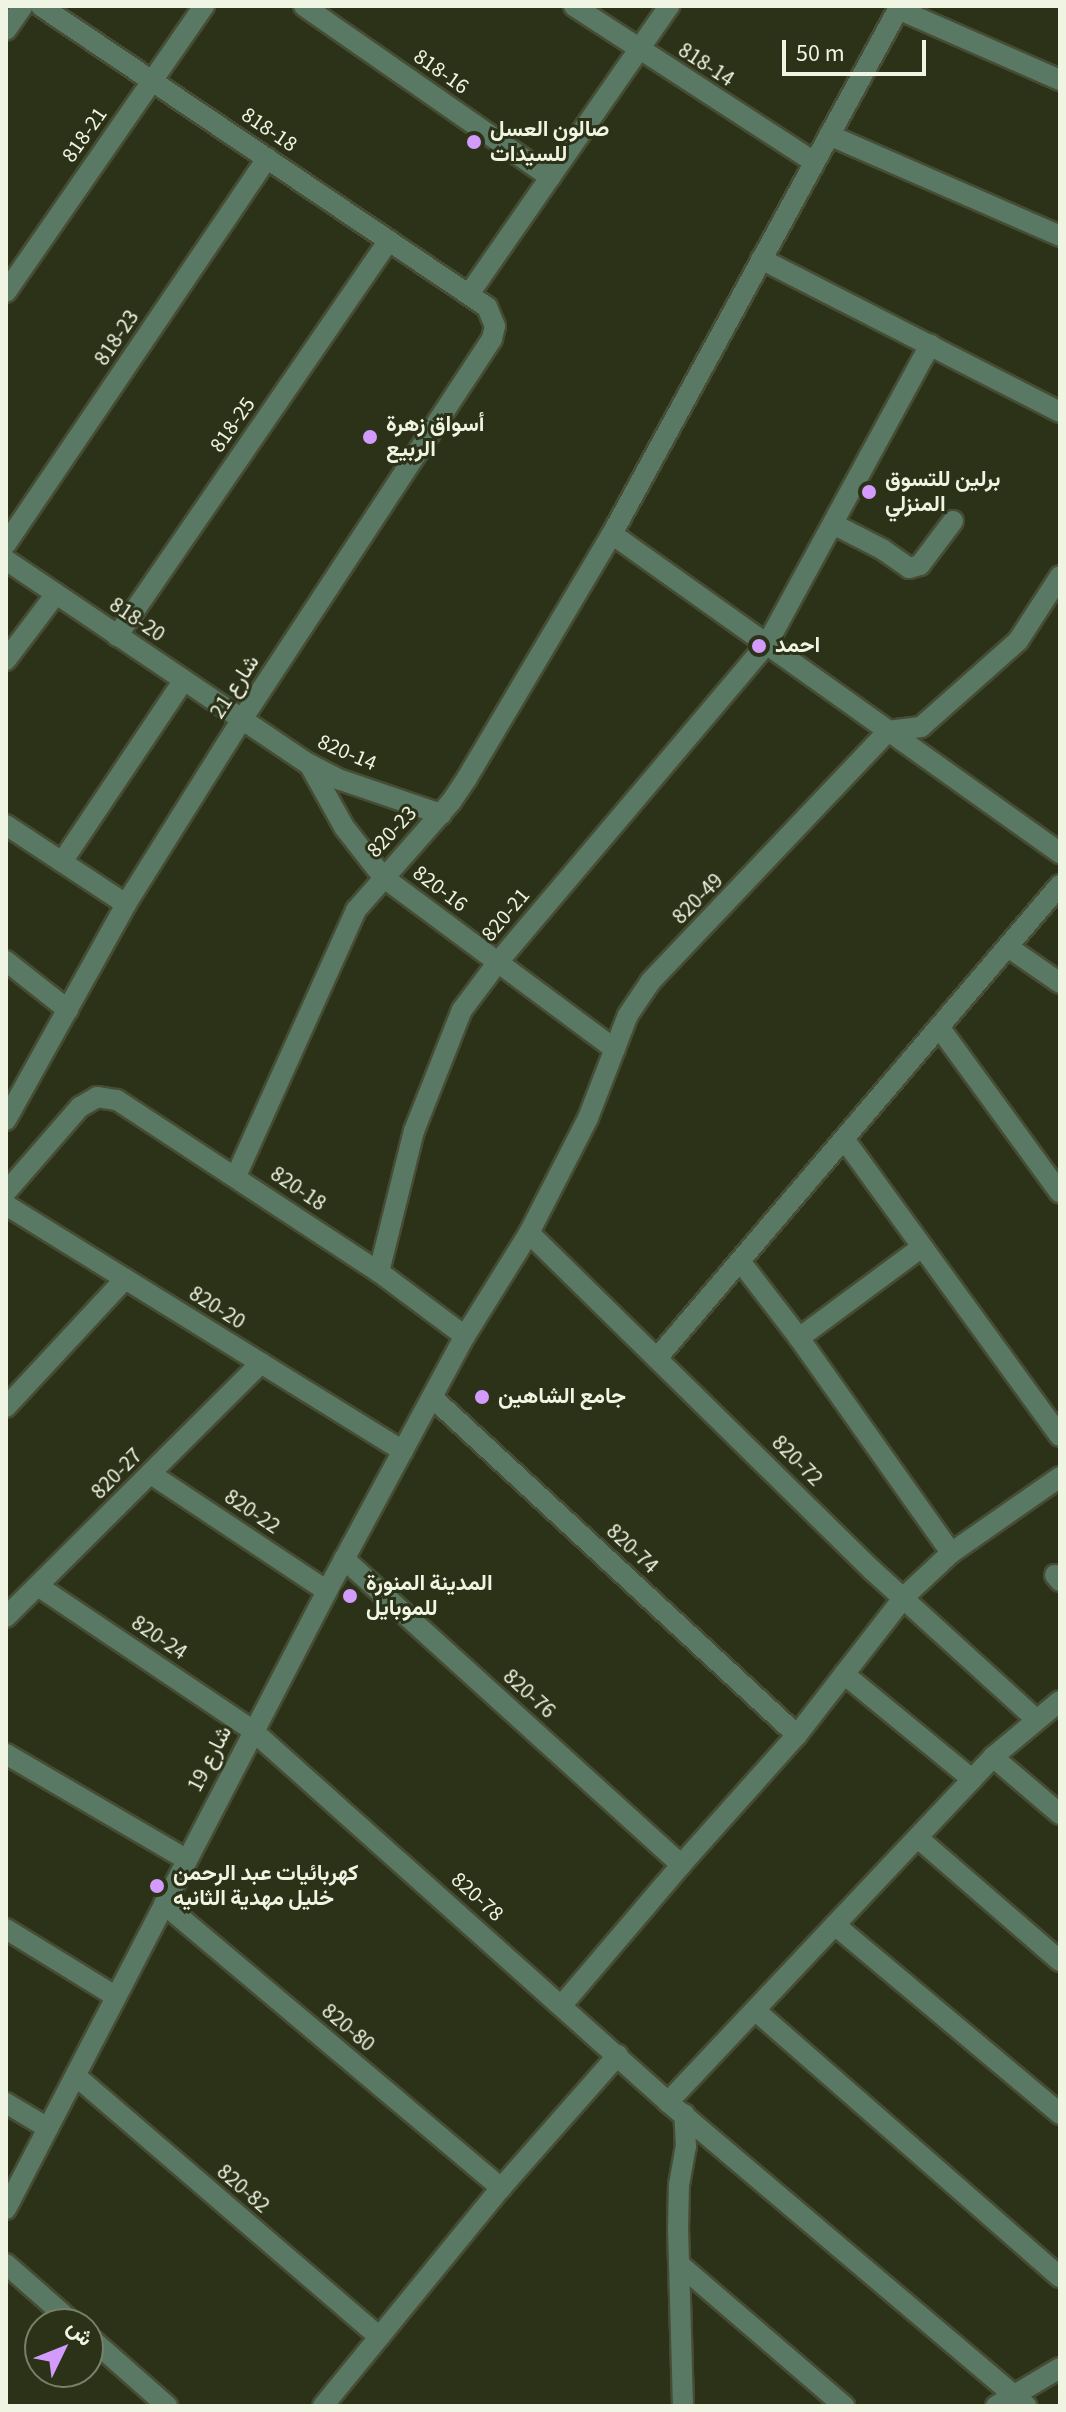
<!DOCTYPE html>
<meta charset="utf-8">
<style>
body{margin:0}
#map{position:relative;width:1066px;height:2412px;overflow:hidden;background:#2b3217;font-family:"Source Sans 3",Vazirmatn,sans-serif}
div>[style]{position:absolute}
.roads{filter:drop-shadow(2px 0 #464d34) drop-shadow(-2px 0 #464d34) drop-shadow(0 2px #464d34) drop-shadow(0 -2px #464d34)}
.minor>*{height:20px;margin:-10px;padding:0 10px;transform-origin:10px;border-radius:10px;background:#5a7964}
.dots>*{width:22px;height:22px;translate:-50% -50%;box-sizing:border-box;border:4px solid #2b3217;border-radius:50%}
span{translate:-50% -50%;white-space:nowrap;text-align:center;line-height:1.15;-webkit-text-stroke:6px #2b3217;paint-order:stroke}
.street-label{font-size:22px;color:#eff4e3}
.poi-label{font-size:22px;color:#eff4e3;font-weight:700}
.left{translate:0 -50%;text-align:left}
.frame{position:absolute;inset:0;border:8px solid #eff4e3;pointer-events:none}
.north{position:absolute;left:24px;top:2308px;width:80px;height:80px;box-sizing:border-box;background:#2b3217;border:2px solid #798069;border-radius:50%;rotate:47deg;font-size:22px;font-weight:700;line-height:32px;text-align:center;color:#eff4e3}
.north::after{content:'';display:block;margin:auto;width:28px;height:36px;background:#d39cfc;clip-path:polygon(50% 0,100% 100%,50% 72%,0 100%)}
.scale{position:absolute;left:782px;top:40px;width:144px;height:36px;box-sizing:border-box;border:4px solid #eff4e3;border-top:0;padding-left:10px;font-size:24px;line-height:28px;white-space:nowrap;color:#eff4e3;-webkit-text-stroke:6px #2b3217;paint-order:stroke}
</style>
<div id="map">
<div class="roads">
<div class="minor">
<div style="left:304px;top:6px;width:300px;rotate:34.8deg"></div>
<div style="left:574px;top:6px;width:286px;rotate:33deg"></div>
<div style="left:898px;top:9px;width:177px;rotate:23.7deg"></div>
<div style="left:6px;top:30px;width:29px;rotate:-55deg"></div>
<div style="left:829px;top:135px;width:252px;rotate:23.6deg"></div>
<div style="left:761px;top:259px;width:336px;rotate:27.1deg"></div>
<div style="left:6px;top:292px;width:348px;rotate:-55.3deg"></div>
<div style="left:469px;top:294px;width:351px;rotate:-55.2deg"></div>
<div style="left:833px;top:524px;width:55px;rotate:27deg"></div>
<div style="left:882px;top:549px;width:33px;rotate:35deg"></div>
<div style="left:909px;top:568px;width:11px;rotate:-15deg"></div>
<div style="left:920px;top:565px;width:55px;rotate:-53.1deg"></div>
<div style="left:612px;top:534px;width:550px;rotate:35.45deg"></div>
<div style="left:6px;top:544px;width:466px;rotate:-55.9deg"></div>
<div style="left:6px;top:560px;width:365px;rotate:34deg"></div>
<div style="left:309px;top:764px;width:36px;rotate:27deg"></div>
<div style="left:341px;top:780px;width:106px;rotate:18.8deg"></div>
<div style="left:117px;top:636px;width:480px;rotate:-55.5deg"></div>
<div style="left:6px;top:660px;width:83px;rotate:-52.9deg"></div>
<div style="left:309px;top:764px;width:72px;rotate:60.9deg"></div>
<div style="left:344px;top:827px;width:63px;rotate:52deg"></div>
<div style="left:383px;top:877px;width:289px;rotate:36.6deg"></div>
<div style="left:6px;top:825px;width:144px;rotate:33.4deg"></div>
<div style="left:62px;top:862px;width:218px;rotate:-56.2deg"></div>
<div style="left:1008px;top:947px;width:63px;rotate:34.7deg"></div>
<div style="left:6px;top:961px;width:79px;rotate:38.3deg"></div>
<div style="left:939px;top:1027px;width:205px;rotate:53.9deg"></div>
<div style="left:6px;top:1120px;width:247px;rotate:-60.9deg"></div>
<div style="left:126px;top:904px;width:216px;rotate:-57.9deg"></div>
<div style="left:241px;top:721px;width:457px;rotate:-56.7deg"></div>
<div style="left:492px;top:339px;width:13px;rotate:-77deg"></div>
<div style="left:495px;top:326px;width:21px;rotate:-113deg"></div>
<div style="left:487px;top:307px;width:538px;rotate:-145.99deg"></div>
<div style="left:844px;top:1139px;width:367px;rotate:54deg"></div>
<div style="left:236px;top:1176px;width:292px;rotate:-65.7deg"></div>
<div style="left:356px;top:910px;width:144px;rotate:-48.7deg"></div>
<div style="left:451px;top:802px;width:29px;rotate:-56deg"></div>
<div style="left:467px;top:778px;width:284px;rotate:-59.3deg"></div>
<div style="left:612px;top:534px;width:601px;rotate:-61.39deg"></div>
<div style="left:6px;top:1192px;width:113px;rotate:-49deg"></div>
<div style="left:80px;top:1107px;width:20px;rotate:-30deg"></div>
<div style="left:97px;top:1097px;width:20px;rotate:9deg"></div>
<div style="left:117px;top:1100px;width:313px;rotate:33.3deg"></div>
<div style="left:379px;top:1272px;width:107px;rotate:36.7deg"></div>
<div style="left:6px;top:1205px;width:467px;rotate:31.8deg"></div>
<div style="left:529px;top:1233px;width:481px;rotate:44.5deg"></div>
<div style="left:872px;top:1570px;width:222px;rotate:42.3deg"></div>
<div style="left:740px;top:1261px;width:97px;rotate:52.5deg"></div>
<div style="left:799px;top:1338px;width:153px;rotate:-36.5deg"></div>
<div style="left:379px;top:1272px;width:145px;rotate:-76.1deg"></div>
<div style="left:414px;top:1131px;width:130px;rotate:-68.4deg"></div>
<div style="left:462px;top:1010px;width:60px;rotate:-53.1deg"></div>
<div style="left:498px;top:962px;width:417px;rotate:-49.8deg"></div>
<div style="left:767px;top:644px;width:341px;rotate:-61.4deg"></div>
<div style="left:799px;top:1338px;width:263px;rotate:54.7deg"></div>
<div style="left:658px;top:1357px;width:620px;rotate:-49.58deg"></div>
<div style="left:433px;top:1398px;width:496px;rotate:42.8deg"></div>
<div style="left:6px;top:1407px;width:175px;rotate:-47.1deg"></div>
<div style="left:151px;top:1474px;width:211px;rotate:33.6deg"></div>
<div style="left:344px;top:1559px;width:455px;rotate:42.2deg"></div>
<div style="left:1055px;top:1575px;width:8px;rotate:50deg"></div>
<div style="left:38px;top:1586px;width:258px;rotate:33.9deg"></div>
<div style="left:252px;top:1730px;width:558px;rotate:41.8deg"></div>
<div style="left:668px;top:2102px;width:470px;rotate:40.3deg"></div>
<div style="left:6px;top:1617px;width:360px;rotate:-44.9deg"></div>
<div style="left:844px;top:1674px;width:166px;rotate:39.4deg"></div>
<div style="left:6px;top:1754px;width:208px;rotate:30.3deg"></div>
<div style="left:993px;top:1757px;width:88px;rotate:40.4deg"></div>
<div style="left:918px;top:1838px;width:188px;rotate:40.9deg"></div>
<div style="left:164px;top:1904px;width:441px;rotate:40.1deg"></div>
<div style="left:835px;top:1925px;width:294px;rotate:40deg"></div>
<div style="left:6px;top:1929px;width:128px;rotate:31.6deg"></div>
<div style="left:562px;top:2005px;width:184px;rotate:-49.6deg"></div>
<div style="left:681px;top:1865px;width:174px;rotate:-48.3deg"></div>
<div style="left:797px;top:1735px;width:175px;rotate:-52.2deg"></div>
<div style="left:904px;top:1597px;width:64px;rotate:-43.1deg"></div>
<div style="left:951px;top:1553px;width:133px;rotate:-34.9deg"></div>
<div style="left:756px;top:2011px;width:404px;rotate:41.2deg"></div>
<div style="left:76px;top:2076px;width:400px;rotate:40.7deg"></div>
<div style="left:668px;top:2102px;width:474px;rotate:-46.7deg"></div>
<div style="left:993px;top:1757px;width:87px;rotate:-39.9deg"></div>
<div style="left:6px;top:2103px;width:49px;rotate:30.8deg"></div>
<div style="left:6px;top:2209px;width:696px;rotate:-62.55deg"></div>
<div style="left:327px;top:1591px;width:290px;rotate:-61.6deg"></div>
<div style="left:465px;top:1336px;width:121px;rotate:-58.1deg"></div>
<div style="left:529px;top:1233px;width:129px;rotate:-62.8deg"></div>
<div style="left:588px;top:1118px;width:110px;rotate:-68.8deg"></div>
<div style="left:628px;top:1015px;width:40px;rotate:-56deg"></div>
<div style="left:650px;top:982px;width:346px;rotate:-46.5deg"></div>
<div style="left:888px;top:731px;width:33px;rotate:-7deg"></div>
<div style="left:921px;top:727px;width:130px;rotate:-41.6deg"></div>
<div style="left:1018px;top:641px;width:77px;rotate:-57.1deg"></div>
<div style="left:6px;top:2264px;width:91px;rotate:41.4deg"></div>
<div style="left:679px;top:2264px;width:218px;rotate:40.7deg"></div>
<div style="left:88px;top:2336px;width:106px;rotate:41.5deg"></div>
<div style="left:323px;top:2406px;width:281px;rotate:-50.8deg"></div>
<div style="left:501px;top:2188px;width:177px;rotate:-48.7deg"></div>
<div style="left:683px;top:2406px;width:175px;rotate:-91.6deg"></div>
<div style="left:678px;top:2231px;width:46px;rotate:-88.8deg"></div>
<div style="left:679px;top:2185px;width:39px;rotate:-80deg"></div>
<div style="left:686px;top:2147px;width:33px;rotate:-93deg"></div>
<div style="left:996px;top:2406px;width:74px;rotate:-30.7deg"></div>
</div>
</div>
<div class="dots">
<div style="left:474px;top:142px;background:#d39cfc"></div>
<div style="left:370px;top:437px;background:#d39cfc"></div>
<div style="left:869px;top:492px;background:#d39cfc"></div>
<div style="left:759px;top:646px;background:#d39cfc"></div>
<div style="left:482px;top:1397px;background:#d39cfc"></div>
<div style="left:350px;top:1596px;background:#d39cfc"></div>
<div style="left:157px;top:1886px;background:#d39cfc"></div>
</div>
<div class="street-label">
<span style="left:706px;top:65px;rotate:33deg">818-14</span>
<span style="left:441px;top:72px;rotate:35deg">818-16</span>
<span style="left:269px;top:130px;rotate:34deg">818-18</span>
<span style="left:85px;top:135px;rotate:-55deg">818-21</span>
<span style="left:117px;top:338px;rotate:-56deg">818-23</span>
<span style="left:233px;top:425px;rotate:-55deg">818-25</span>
<span style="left:137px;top:620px;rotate:34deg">818-20</span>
<span style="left:235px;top:687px;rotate:-57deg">شارع 21</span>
<span style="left:347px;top:753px;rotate:23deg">820-14</span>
<span style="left:392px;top:832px;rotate:-47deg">820-23</span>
<span style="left:440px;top:889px;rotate:37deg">820-16</span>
<span style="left:698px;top:899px;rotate:-45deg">820-49</span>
<span style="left:506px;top:915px;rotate:-50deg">820-21</span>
<span style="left:298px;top:1189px;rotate:34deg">820-18</span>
<span style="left:217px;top:1308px;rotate:32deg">820-20</span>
<span style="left:797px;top:1461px;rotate:45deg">820-72</span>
<span style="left:117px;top:1474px;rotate:-45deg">820-27</span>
<span style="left:252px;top:1512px;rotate:34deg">820-22</span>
<span style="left:632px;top:1549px;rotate:43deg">820-74</span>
<span style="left:159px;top:1638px;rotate:34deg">820-24</span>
<span style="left:529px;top:1694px;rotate:42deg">820-76</span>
<span style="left:210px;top:1759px;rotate:-63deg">شارع 19</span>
<span style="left:477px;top:1897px;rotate:42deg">820-78</span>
<span style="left:348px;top:2028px;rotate:40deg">820-80</span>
<span style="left:243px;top:2189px;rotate:41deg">820-82</span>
</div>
<div class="poi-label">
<span class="left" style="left:490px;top:142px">صالون العسل<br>للسيدات</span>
<span class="left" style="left:386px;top:437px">أسواق زهرة<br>الربيع</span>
<span class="left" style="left:885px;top:492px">برلين للتسوق<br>المنزلي</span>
<span class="left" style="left:775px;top:646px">احمد</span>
<span class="left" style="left:498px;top:1397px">جامع الشاهين</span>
<span class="left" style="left:366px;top:1596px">المدينة المنورة<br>للموبايل</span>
<span class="left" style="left:173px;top:1886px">كهربائيات عبد الرحمن<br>خليل مهدية الثانيه</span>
</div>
<div class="frame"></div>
<div class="north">ش</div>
<div class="scale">50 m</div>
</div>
